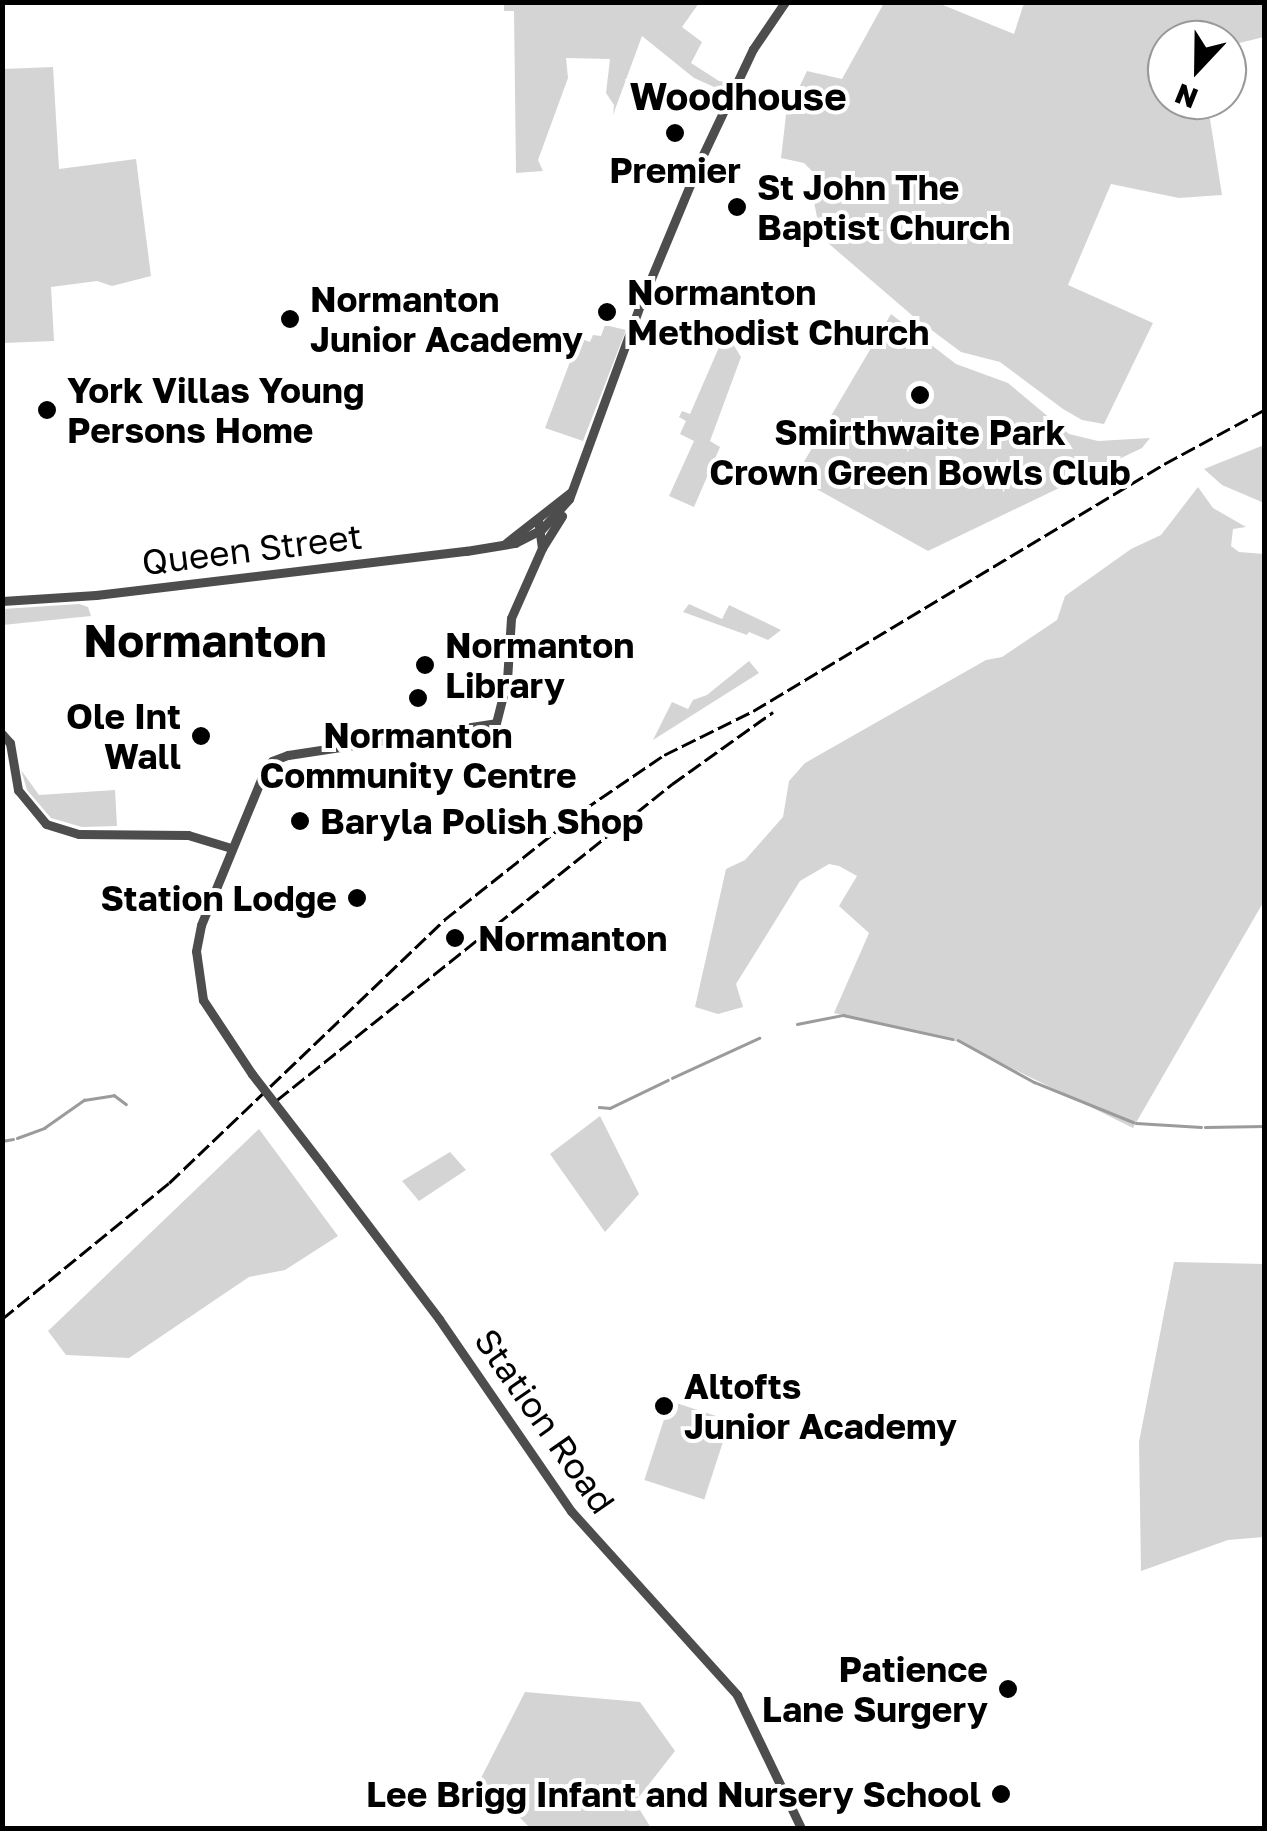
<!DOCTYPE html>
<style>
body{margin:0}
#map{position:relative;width:1267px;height:1831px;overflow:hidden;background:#fff;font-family:"Golos Text",sans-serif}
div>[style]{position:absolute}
.green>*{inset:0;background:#d4d4d4;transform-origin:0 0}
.stream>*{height:2.5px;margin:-1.25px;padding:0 1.25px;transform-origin:1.25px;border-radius:1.25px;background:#9b9b9b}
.tertiary>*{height:9px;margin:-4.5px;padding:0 4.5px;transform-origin:4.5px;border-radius:4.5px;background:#4d4d4d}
.rail>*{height:2.5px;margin-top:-1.25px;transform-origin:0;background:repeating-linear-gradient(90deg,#000 0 15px,transparent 0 20px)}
.tertiary-bridge>*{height:9px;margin:-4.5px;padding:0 4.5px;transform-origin:4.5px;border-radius:4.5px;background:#4d4d4d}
.dots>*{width:28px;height:28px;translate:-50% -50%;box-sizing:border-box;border:5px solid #fff;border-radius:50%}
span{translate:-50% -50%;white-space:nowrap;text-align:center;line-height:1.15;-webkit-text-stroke:8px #fff;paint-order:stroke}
.poi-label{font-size:35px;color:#000;font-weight:700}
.left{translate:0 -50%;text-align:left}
.right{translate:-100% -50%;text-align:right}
.street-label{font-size:35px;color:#000}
.neighbourhood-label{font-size:38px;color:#000;font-weight:700}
.district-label{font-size:45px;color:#000;font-weight:700}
.frame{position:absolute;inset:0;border:5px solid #000;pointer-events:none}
.north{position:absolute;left:1147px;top:20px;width:100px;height:100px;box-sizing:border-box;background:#fff;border:2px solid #999;border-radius:50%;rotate:202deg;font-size:28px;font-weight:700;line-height:40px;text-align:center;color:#000}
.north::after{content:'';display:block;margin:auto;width:35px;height:45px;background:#000;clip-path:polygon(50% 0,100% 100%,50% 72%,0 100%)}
</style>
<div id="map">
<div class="green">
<div style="clip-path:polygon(504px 3px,699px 3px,682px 27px,702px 42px,691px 63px,719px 81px,735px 83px,730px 94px,694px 78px,642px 36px,613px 115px,614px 105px,606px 93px,610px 59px,566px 58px,568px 78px,538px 160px,543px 171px,516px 173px,514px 11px,504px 11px)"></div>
<div style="clip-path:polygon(884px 3px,938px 3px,1014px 34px,1024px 3px,1264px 3px,1264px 37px,1227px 46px,1227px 40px,1167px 40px,1167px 100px,1207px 100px,1222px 195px,1179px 198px,1111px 184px,1068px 285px,1153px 323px,1104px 424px,1082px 420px,1063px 409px,1000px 362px,961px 352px,914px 317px,821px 237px,813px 197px,816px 175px,804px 163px,781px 158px,786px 115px,807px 71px,842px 79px)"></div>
<div style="clip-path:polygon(53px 67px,59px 169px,136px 159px,151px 276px,112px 286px,97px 281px,51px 287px,54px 341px,3px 343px,3px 69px)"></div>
<div style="clip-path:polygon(891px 314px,956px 364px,1008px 383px,1069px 434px,1098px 441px,1150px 438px,1142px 448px,928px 551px,795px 477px)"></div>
<div style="clip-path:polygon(720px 322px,728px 326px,730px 339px,741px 357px,710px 441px,720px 447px,694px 507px,669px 496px,694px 441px,680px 434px,686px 421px,679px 417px,682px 411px,690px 414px,723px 338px,715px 334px)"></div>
<div style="clip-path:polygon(605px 325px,626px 330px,583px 441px,545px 428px,579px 338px,590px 342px,593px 335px,601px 336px)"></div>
<div style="clip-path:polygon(1264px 445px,1264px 503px,1222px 485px,1204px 469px)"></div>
<div style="clip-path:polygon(1198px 487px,1213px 508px,1246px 527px,1233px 529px,1231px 546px,1239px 552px,1264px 554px,1264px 901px,1133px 1128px,959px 1042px,834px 1013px,869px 933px,839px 906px,857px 876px,839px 866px,829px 864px,800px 881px,736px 984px,743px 1007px,718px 1014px,695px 1007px,726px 869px,745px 860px,783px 817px,789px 781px,805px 763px,986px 660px,1002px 657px,1057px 620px,1065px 596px,1131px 549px,1161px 535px)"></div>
<div style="clip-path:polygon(79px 604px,88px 607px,91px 616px,3px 625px,3px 609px)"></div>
<div style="clip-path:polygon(689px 604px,722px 619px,729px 605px,781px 630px,768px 640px,749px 632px,747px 635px,683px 612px)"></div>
<div style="clip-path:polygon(749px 661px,759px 673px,653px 740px,672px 702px,688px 709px,693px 700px,707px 695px)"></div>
<div style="clip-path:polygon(21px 770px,39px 795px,115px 790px,117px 826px,82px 827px,51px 818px,27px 790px)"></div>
<div style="clip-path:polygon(600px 1116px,639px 1194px,605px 1232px,550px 1154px)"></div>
<div style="clip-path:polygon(259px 1129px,338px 1236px,285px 1270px,249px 1277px,129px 1358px,66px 1355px,48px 1331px)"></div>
<div style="clip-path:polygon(450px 1152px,466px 1170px,419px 1201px,402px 1181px)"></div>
<div style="clip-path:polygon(1174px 1262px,1264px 1264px,1264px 1537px,1228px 1540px,1141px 1571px,1139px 1442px)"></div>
<div style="left:670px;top:1401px;width:63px;height:83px;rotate:18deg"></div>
<div style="clip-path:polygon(525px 1692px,640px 1702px,675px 1751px,635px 1802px,651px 1828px,530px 1828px,481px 1778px)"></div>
</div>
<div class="stream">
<div style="left:797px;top:1024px;width:47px;rotate:-11.1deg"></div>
<div style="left:843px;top:1015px;width:112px;rotate:12.4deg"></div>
<div style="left:958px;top:1040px;width:87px;rotate:28.9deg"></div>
<div style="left:1034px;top:1082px;width:107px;rotate:22deg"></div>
<div style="left:672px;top:1078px;width:96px;rotate:-24.7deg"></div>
<div style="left:599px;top:1107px;width:11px;rotate:5deg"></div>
<div style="left:610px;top:1108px;width:64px;rotate:-25.8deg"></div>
<div style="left:1136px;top:1123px;width:65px;rotate:3.5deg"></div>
<div style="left:1205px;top:1127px;width:59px;rotate:-1deg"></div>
<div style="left:17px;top:1138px;width:29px;rotate:-20deg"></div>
<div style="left:44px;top:1128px;width:49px;rotate:-35deg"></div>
<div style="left:84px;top:1100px;width:30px;rotate:-9deg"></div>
<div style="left:114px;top:1095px;width:15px;rotate:37deg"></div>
<div style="left:2px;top:1141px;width:11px;rotate:-10deg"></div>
</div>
<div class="tertiary">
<div style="left:506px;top:543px;width:83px;rotate:-38.1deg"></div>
<div style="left:542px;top:548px;width:38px;rotate:-58deg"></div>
<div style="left:2px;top:601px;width:94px;rotate:-3.7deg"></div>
<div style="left:96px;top:595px;width:373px;rotate:-6.8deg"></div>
<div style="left:466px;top:551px;width:50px;rotate:-9.3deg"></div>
<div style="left:515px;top:543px;width:29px;rotate:-27deg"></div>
<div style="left:541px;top:530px;width:42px;rotate:-47.9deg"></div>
<div style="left:569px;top:499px;width:207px;rotate:-69.9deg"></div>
<div style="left:640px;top:305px;width:156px;rotate:-67.4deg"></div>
<div style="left:700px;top:161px;width:124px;rotate:-64.7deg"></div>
<div style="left:753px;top:49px;width:57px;rotate:-55.8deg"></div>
<div style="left:2px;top:734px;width:12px;rotate:48deg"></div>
<div style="left:10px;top:743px;width:48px;rotate:80.3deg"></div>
<div style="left:18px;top:790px;width:44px;rotate:50.5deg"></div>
<div style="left:46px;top:824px;width:34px;rotate:17deg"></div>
<div style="left:79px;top:834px;width:109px;rotate:0.5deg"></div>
<div style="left:188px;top:835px;width:45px;rotate:16.8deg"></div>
<div style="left:252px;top:1074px;width:89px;rotate:-123.5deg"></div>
<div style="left:203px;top:1000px;width:49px;rotate:-98.1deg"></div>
<div style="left:196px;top:951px;width:26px;rotate:-79deg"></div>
<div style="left:201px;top:925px;width:168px;rotate:-67.6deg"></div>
<div style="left:265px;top:770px;width:11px;rotate:-52deg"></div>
<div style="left:272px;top:761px;width:17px;rotate:-21deg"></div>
<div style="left:288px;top:755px;width:210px;rotate:-8.7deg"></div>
<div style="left:496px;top:723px;width:44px;rotate:-75.7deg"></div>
<div style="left:507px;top:680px;width:62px;rotate:-86.3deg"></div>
<div style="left:511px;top:618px;width:77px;rotate:-66.1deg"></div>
<div style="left:542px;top:548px;width:29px;rotate:-98deg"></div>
<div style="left:323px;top:1166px;width:192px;rotate:52.8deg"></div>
<div style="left:439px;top:1319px;width:233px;rotate:55.5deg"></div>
<div style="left:571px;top:1511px;width:248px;rotate:47.9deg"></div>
<div style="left:737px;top:1695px;width:148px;rotate:64.3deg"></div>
</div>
<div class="rail">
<div style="left:277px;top:1100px;width:506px;rotate:-38.66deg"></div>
<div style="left:672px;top:784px;width:124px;rotate:-35.5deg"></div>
<div style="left:2px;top:1319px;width:215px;rotate:-39.2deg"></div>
<div style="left:169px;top:1183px;width:381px;rotate:-43.7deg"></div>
<div style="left:444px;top:920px;width:177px;rotate:-38.4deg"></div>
<div style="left:583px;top:810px;width:98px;rotate:-34.2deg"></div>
<div style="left:664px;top:755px;width:99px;rotate:-26.3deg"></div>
<div style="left:753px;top:711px;width:480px;rotate:-31deg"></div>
<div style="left:1164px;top:464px;width:114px;rotate:-28.4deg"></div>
</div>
<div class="tertiary-bridge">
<div style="left:252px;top:1074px;width:116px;rotate:52.3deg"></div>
</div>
<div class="dots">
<div style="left:675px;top:133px;background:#000"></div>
<div style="left:737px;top:207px;background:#000"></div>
<div style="left:607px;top:312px;background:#000"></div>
<div style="left:290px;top:319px;background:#000"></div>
<div style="left:920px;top:395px;background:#000"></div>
<div style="left:47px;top:410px;background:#000"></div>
<div style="left:425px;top:665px;background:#000"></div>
<div style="left:418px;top:698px;background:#000"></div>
<div style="left:201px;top:736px;background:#000"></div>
<div style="left:300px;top:821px;background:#000"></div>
<div style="left:357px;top:898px;background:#000"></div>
<div style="left:455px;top:938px;background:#000"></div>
<div style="left:664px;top:1406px;background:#000"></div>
<div style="left:1008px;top:1689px;background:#000"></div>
<div style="left:1001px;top:1794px;background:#000"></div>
</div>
<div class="poi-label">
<span style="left:675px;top:170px">Premier</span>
<span class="left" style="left:757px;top:207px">St John The<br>Baptist Church</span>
<span class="left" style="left:627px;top:312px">Normanton<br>Methodist Church</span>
<span class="left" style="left:310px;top:319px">Normanton<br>Junior Academy</span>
<span class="left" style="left:67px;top:410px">York Villas Young<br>Persons Home</span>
<span style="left:920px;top:452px">Smirthwaite Park<br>Crown Green Bowls Club</span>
<span class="left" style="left:445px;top:665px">Normanton<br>Library</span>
<span class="right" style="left:181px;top:736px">Ole Int<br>Wall</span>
<span style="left:418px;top:755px">Normanton<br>Community Centre</span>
<span class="left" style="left:320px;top:821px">Baryla Polish Shop</span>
<span class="right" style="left:337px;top:898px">Station Lodge</span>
<span class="left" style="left:478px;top:938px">Normanton</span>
<span class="left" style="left:684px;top:1406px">Altofts<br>Junior Academy</span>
<span class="right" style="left:988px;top:1689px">Patience<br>Lane Surgery</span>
<span class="right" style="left:981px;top:1794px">Lee Brigg Infant and Nursery School</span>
</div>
<div class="street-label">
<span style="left:252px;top:549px;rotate:-7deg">Queen Street</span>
<span style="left:545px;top:1421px;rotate:55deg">Station Road</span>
</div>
<div class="neighbourhood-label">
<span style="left:738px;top:96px">Woodhouse</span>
</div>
<div class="district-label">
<span style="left:205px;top:641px">Normanton</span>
</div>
<div class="frame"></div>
<div class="north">N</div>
</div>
